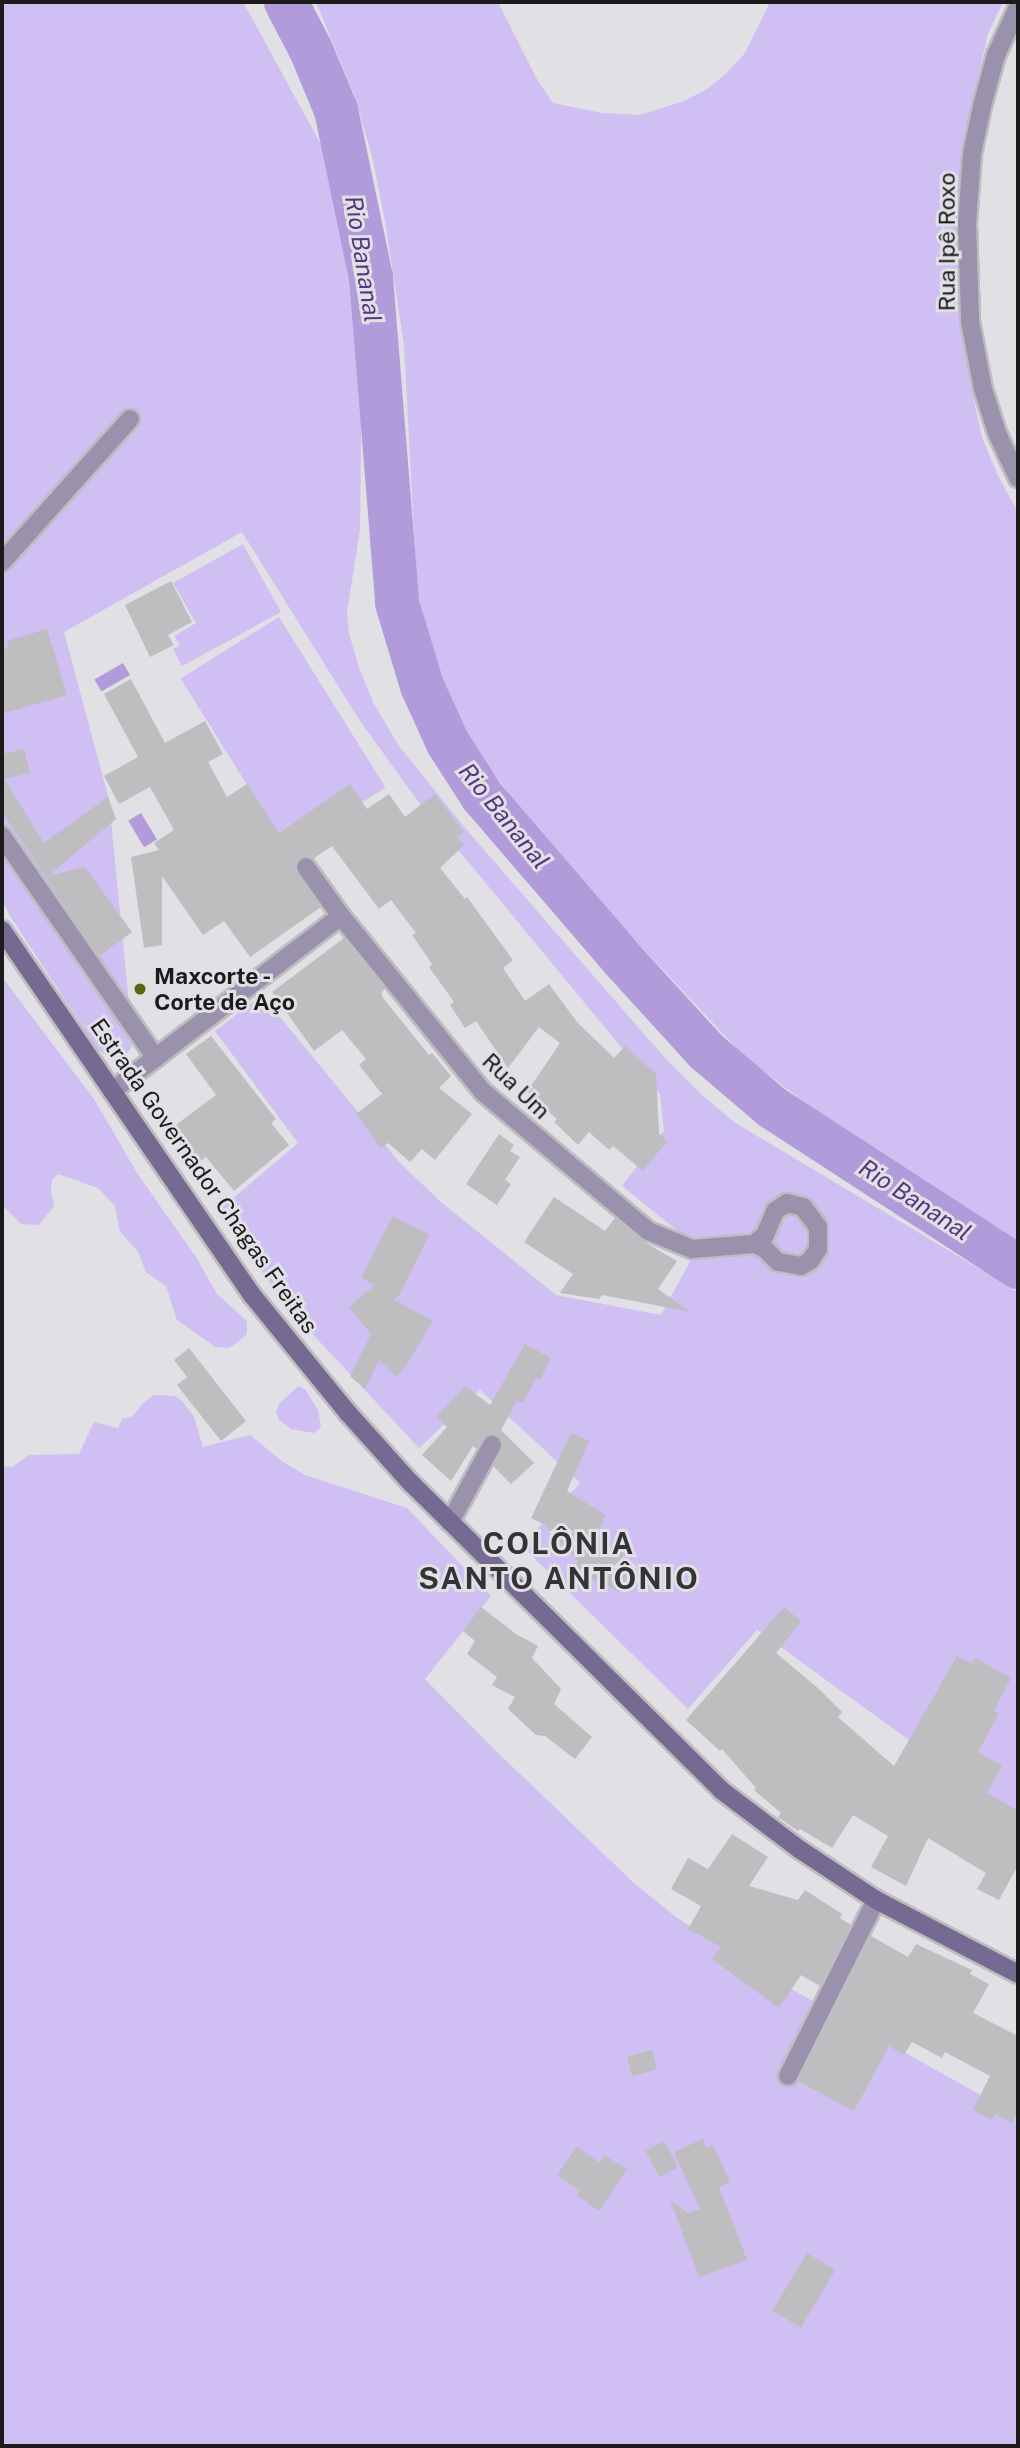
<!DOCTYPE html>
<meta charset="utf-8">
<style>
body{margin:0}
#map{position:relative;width:1020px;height:2448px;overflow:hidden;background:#e1e0e4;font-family:"Public Sans",sans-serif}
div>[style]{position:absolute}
.green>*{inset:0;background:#d0bff3;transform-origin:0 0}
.water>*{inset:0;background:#b19bdb;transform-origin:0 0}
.river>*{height:44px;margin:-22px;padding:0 22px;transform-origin:22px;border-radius:22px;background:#b19bdb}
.building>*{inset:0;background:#bebdc0;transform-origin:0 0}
.roads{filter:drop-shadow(2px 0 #bdbdc0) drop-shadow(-2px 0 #bdbdc0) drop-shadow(0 2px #bdbdc0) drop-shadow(0 -2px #bdbdc0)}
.street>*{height:18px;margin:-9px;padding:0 9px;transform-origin:9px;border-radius:9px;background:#9a91ad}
.secondary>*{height:18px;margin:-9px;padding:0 9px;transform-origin:9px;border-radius:9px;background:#776a92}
.dots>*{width:19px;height:19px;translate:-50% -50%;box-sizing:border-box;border:4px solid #e1e0e4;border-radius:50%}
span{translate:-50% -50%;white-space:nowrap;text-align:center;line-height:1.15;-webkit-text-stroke:6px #e1e0e4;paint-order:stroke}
.street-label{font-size:23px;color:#1b1b1c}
.poi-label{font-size:23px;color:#1b1b1c;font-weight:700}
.left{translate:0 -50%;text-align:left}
.water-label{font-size:24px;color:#553682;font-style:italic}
.district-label{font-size:30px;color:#343336;font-weight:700;letter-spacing:2px}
.frame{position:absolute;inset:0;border:4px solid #1b1b1c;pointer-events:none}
</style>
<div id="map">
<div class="green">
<div style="clip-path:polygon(2px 2px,243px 2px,324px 150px,346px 209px,354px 243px,362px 355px,360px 530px,347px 612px,349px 633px,359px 668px,374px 704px,399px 746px,465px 828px,664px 1057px,702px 1095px,734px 1122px,1018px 1292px,1018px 1819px,757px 1630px,688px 1709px,522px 1546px,580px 1483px,480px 1390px,419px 1448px,291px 1311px,217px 1212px,298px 1143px,215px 1031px,262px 995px,399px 1162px,441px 1202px,556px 1295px,661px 1315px,698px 1247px,622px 1186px,664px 1131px,660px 1094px,417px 800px,360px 721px,242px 532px,64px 632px,109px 800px,132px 1034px,132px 1047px,126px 1054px,112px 1059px,98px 1050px,10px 916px,2px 900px)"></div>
<div style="clip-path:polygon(316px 2px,498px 2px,538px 81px,553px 103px,602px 113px,640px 115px,684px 101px,707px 89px,727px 73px,745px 53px,770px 2px,1003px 2px,988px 34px,969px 116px,957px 271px,970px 383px,982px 437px,998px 476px,1018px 512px,1018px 1243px,870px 1153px,744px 1056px,615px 919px,517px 804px,478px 753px,456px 714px,438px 672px,417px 590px,404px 345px,386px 227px,373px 160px,355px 97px)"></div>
<div style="clip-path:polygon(243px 544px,281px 612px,182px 666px,173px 649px,180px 645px,174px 636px,196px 623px,173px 583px)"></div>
<div style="left:279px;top:617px;width:201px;height:116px;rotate:58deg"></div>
<div style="clip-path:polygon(2px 977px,94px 1099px,137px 1173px,196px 1257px,217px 1294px,247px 1321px,247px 1334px,239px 1341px,229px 1348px,215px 1347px,177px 1320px,166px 1286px,146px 1272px,137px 1250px,120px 1232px,115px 1206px,98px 1188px,58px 1174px,52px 1180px,51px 1190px,54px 1206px,39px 1225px,21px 1224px,2px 1205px)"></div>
<div style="clip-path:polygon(298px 1386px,305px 1389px,318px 1410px,321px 1427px,314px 1433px,291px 1429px,279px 1420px,276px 1412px,279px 1404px)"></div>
<div style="clip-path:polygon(154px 1395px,175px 1396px,182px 1401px,194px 1417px,203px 1447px,250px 1435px,283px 1462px,305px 1475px,407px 1508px,491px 1596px,425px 1679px,496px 1751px,635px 1884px,676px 1917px,747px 1964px,1018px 2116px,1018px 2446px,2px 2446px,2px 1466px,12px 1467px,29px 1455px,79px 1454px,94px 1422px,118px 1428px,122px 1419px,133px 1416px,142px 1404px)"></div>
</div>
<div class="water">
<div style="left:123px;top:663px;width:14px;height:33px;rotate:60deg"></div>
<div style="left:141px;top:813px;width:31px;height:15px;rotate:59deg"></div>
</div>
<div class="river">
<div style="left:286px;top:2px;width:54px;rotate:62.5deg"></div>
<div style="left:311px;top:50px;width:65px;rotate:67.4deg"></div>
<div style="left:336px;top:110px;width:171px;rotate:78.2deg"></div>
<div style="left:371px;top:277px;width:327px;rotate:85.4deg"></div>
<div style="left:397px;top:603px;width:87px;rotate:73.2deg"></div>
<div style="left:422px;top:686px;width:63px;rotate:65.5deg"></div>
<div style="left:448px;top:743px;width:63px;rotate:57.3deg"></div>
<div style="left:482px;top:796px;width:216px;rotate:49.3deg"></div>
<div style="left:623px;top:960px;width:123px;rotate:47.6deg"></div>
<div style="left:706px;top:1051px;width:88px;rotate:40.4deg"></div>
<div style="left:773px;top:1108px;width:292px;rotate:33deg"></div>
</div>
<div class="building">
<div style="clip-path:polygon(171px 581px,192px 622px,168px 635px,174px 645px,150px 657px,125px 605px)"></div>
<div style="clip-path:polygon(47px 629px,67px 695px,2px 714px,2px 650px,9px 648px,7px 641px)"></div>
<div style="clip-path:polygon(131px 679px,165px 743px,205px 721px,223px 754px,208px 762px,227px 797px,247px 784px,279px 833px,350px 784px,367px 809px,389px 794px,405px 817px,435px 794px,464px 832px,457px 837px,464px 845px,440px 868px,465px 899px,467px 897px,513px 960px,503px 968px,525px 1001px,549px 984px,577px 1022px,614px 1058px,625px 1046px,656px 1074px,659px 1133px,667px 1141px,643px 1171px,613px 1146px,609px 1150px,589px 1132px,578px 1145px,554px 1122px,557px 1119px,527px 1092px,560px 1043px,539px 1027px,508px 1068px,476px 1021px,465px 1028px,450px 1005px,454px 1002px,429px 967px,432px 964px,412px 935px,416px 933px,391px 900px,379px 909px,332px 846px,313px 859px,304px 856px,295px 863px,297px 874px,321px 907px,250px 957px,224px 921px,203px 935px,162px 876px,162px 945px,144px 948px,131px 857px,159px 850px,154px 843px,174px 830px,150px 787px,119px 804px,104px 776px,138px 757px,104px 694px)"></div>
<div style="clip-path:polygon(24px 749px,30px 773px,4px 779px,44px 843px,108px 797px,116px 819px,48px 876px,85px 867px,132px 932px,99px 956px,2px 812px,2px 754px)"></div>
<div style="clip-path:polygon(344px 938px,385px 989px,381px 993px,383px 998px,429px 1055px,432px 1053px,451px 1076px,439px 1088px,472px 1114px,435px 1160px,422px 1149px,410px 1162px,388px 1143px,381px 1148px,356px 1114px,382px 1094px,359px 1065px,366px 1059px,342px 1030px,314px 1051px,272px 992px)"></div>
<div style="clip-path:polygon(211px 1036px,276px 1119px,271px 1123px,289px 1145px,234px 1191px,206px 1157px,195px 1165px,169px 1130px,216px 1095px,186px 1054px)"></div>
<div style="clip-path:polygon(499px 1134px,514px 1145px,510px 1151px,520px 1157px,505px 1180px,511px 1184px,497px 1205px,466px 1184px)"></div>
<div style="clip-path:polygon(554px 1197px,605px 1231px,615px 1218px,641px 1240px,677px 1261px,658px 1289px,691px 1312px,602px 1295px,599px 1299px,560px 1293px,573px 1274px,524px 1242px)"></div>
<div style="clip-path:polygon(393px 1216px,429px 1235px,400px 1294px,394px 1300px,433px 1321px,406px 1366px,396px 1377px,379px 1360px,365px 1389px,350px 1376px,371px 1334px,349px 1307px,375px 1285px,361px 1278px)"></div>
<div style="clip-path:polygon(525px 1344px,551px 1358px,540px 1380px,536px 1378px,523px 1403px,517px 1401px,501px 1430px,534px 1463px,511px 1484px,493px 1466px,503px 1444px,498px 1435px,491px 1434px,482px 1439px,477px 1449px,473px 1446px,451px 1481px,422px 1455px,447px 1427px,436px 1417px,465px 1386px,490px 1405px)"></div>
<div style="clip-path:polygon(189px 1348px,246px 1421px,221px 1441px,177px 1385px,187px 1377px,174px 1360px)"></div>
<div style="clip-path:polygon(571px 1433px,589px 1441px,567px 1491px,605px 1515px,595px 1540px,624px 1553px,620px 1561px,632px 1566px,620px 1592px,591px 1578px,587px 1589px,569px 1580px,578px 1561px,545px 1525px,531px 1518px)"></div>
<div style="clip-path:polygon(481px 1607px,516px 1634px,538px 1646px,532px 1658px,561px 1689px,554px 1704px,592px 1737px,575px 1759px,545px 1736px,536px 1735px,508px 1709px,515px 1697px,492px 1685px,497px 1677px,467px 1654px,475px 1641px,463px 1631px)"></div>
<div style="clip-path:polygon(784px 1607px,801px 1621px,776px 1653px,819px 1689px,842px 1712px,838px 1717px,894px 1766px,957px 1656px,972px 1664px,975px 1658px,1011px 1678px,994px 1711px,999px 1713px,978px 1752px,1002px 1766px,987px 1793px,1018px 1811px,1018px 1865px,999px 1900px,977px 1889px,986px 1873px,928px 1838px,906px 1886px,871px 1867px,888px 1836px,853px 1815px,832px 1848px,800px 1829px,798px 1831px,778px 1817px,781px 1813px,754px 1790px,756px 1788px,722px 1749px,720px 1751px,686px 1720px)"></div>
<div style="clip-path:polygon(732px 1834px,768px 1857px,749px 1886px,798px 1900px,805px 1890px,842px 1914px,840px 1918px,851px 1925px,820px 1986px,801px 1975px,779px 2008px,712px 1959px,721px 1947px,688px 1929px,701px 1906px,671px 1889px,688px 1858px,708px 1869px)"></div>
<div style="clip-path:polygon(871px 1936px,908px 1957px,916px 1944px,972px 1970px,970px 1974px,989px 1984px,973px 2013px,1018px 2036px,1018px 2111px,1012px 2123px,995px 2114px,992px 2120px,973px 2110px,990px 2076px,945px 2052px,942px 2058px,912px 2042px,904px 2055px,889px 2046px,854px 2111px,798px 2081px)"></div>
<div style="left:652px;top:2050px;width:20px;height:26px;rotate:75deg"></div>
<div style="clip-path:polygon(703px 2139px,706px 2148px,713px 2145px,730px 2182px,719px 2187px,747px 2260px,699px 2277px,670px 2200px,688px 2213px,700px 2209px,674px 2152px)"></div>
<div style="left:664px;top:2141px;width:30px;height:21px;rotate:62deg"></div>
<div style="clip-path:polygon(577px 2147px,600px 2163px,605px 2155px,627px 2170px,599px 2211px,577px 2195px,580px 2191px,557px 2175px)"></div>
<div style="left:807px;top:2253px;width:33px;height:67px;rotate:31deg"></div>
</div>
<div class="roads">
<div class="street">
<div style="left:1018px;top:7px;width:53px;rotate:114.6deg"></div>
<div style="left:996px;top:55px;width:53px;rotate:105.4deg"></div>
<div style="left:982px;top:106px;width:49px;rotate:101.8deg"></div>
<div style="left:972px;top:154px;width:69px;rotate:94.1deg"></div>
<div style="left:967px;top:223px;width:98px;rotate:88.2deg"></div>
<div style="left:970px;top:321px;width:69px;rotate:79.2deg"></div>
<div style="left:983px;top:389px;width:46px;rotate:72.3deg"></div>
<div style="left:997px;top:433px;width:50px;rotate:65deg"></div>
<div style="left:2px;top:562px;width:192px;rotate:-48.2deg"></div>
<div style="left:2px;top:836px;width:270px;rotate:55.3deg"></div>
<div style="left:306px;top:867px;width:60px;rotate:54.5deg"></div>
<div style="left:341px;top:916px;width:225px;rotate:51.1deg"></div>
<div style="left:482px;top:1091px;width:217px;rotate:40.1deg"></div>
<div style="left:648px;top:1231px;width:48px;rotate:22.2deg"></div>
<div style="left:692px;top:1249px;width:62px;rotate:-4.6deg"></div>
<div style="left:754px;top:1244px;width:14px;rotate:-39deg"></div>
<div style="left:765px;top:1235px;width:26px;rotate:-67deg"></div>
<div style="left:775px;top:1211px;width:14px;rotate:-34deg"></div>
<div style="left:787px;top:1203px;width:16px;rotate:14deg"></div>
<div style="left:803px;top:1207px;width:25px;rotate:53deg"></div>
<div style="left:818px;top:1227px;width:22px;rotate:90deg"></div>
<div style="left:818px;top:1249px;width:14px;rotate:124deg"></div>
<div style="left:810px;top:1261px;width:10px;rotate:151deg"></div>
<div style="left:801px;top:1266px;width:23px;rotate:-170deg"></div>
<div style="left:778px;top:1262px;width:20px;rotate:-135deg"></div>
<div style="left:764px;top:1248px;width:11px;rotate:-158deg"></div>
<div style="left:112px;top:1091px;width:288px;rotate:-37.4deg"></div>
<div style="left:450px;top:1522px;width:88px;rotate:-61.4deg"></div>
<div style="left:788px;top:2076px;width:197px;rotate:-63.4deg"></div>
</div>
<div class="secondary">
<div style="left:2px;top:930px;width:442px;rotate:55.6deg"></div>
<div style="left:252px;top:1295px;width:152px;rotate:50.9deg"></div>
<div style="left:348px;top:1413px;width:93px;rotate:48.1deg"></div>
<div style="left:410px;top:1482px;width:438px;rotate:44.7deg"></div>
<div style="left:721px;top:1790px;width:98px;rotate:37.1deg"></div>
<div style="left:799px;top:1849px;width:92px;rotate:33.5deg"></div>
<div style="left:876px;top:1900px;width:160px;rotate:27.5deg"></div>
</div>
</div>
<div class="dots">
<div style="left:140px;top:989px;background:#57660e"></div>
</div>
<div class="street-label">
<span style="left:947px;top:242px;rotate:-90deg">Rua Ipê Roxo</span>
<span style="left:516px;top:1086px;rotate:44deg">Rua Um</span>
<span style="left:204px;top:1176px;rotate:55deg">Estrada Governador Chagas Freitas</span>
</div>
<div class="poi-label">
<span class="left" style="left:154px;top:989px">Maxcorte -<br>Corte de Aço</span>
</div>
<div class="water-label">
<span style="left:363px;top:259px;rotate:81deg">Rio Bananal</span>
<span style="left:504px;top:816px;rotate:51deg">Rio Bananal</span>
<span style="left:915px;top:1200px;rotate:33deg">Rio Bananal</span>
</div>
<div class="district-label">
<span style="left:559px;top:1560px">COLÔNIA<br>SANTO ANTÔNIO</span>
</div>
<div class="frame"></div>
</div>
